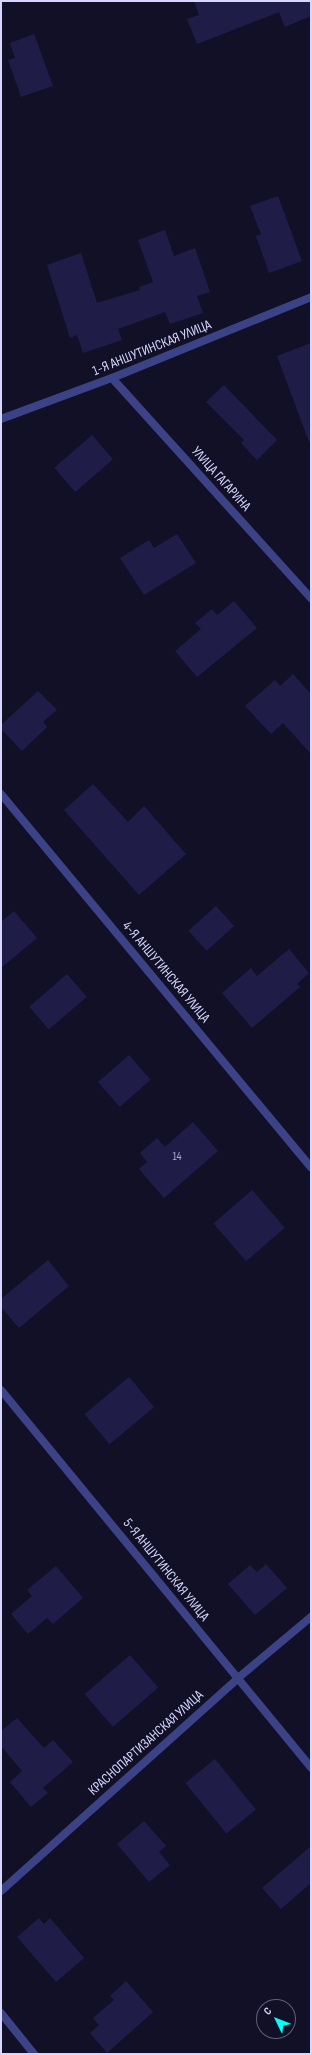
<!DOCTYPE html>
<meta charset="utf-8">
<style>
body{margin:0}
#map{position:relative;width:312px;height:2055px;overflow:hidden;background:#111027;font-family:"Sofia Sans Condensed",sans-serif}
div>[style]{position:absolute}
.building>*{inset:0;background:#201c48;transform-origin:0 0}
.minor>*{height:8px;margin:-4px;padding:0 4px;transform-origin:4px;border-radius:4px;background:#3c4286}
span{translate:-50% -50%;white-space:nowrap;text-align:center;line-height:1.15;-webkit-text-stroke:3px #111027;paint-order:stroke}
.number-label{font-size:12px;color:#a9a8d0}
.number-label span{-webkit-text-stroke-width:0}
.street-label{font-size:14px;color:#d7d7fe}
.frame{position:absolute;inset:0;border:2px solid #d7d7fe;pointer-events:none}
.north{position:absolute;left:256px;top:1999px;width:40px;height:40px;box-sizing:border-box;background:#111027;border:1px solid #60607d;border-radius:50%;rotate:313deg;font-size:11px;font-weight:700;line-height:16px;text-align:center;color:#d7d7fe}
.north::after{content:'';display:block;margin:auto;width:14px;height:18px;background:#06fcf6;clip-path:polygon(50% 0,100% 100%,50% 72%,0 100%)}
</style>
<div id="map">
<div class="building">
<div style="clip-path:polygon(194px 1px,311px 1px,311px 16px,285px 27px,279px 12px,197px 44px,187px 19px,199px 15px)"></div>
<div style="clip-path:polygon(34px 34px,53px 86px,21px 97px,8px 60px,15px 58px,10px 43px)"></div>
<div style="clip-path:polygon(278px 196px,302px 261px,269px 273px,256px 236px,261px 234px,250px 206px)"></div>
<div style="clip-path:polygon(165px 230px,174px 256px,195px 248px,210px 292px,197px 296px,203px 313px,170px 324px,165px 312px,118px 329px,122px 340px,83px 353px,77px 335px,70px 338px,47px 265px,81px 253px,97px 303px,140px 290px,139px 287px,153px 282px,138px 240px)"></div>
<div style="clip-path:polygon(311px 343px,311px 441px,309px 442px,277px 356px)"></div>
<div style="clip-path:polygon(224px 385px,277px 440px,257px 460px,241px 443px,244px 440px,206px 402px)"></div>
<div style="left:92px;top:435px;width:32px;height:50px;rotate:49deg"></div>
<div style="clip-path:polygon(177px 534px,196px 563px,144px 595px,120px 558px,149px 540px,154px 548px)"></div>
<div style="clip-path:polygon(234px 601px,257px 628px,197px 677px,175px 651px,201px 629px,195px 623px,212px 609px,217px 615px)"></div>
<div style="clip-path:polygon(293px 674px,311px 694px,311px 754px,283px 723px,271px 734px,245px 706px,275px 680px,280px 686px)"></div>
<div style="clip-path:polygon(38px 691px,57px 710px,43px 722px,47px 727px,22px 751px,1px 729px,1px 725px)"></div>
<div style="clip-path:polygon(93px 784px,128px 822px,144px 806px,186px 854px,139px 895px,64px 810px)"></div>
<div style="left:216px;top:906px;width:27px;height:37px;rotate:48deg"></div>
<div style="clip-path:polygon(14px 911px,37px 938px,1px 968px,1px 922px)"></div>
<div style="clip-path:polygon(289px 949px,309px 973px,297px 984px,300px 987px,252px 1028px,222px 993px,251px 968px,257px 976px)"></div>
<div style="left:67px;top:974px;width:30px;height:50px;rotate:49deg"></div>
<div style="left:129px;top:1055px;width:33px;height:41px;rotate:49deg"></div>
<div style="clip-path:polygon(193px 1122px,218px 1151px,164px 1198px,139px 1169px,147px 1162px,140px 1153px,157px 1138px,165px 1147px)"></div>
<div style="left:252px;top:1190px;width:50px;height:51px;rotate:49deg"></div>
<div style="clip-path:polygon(48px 1260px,69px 1286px,19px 1328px,1px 1307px,1px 1299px)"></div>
<div style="left:129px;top:1377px;width:39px;height:58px;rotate:50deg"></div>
<div style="clip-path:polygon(266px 1564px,287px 1588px,255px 1615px,228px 1584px,250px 1565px,257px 1572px)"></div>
<div style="clip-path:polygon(56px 1566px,83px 1598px,53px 1624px,47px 1618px,28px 1634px,11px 1614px,32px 1596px,27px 1590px)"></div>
<div style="left:130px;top:1655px;width:43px;height:60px;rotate:49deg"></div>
<div style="clip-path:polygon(17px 1718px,44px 1748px,53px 1740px,73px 1762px,43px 1788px,48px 1793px,31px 1807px,10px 1782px,22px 1771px,1px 1746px,1px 1731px)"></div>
<div style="left:215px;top:1759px;width:65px;height:38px;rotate:51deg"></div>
<div style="clip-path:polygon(144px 1821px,166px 1846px,159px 1852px,170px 1865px,149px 1882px,117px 1844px)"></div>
<div style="clip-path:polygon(311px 1846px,311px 1883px,281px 1909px,262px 1888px)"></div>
<div style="clip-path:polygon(39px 1918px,44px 1924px,50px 1918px,84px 1958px,56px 1982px,17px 1937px)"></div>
<div style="clip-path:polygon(126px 1981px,153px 2012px,107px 2053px,90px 2033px,99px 2025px,93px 2018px,114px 2000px,110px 1996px)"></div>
</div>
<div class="minor">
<div style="left:112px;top:378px;width:297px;rotate:47.9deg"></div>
<div style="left:1px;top:419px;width:118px;rotate:-20.3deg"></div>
<div style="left:112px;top:378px;width:215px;rotate:-22.1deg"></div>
<div style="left:1px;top:794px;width:485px;rotate:50.3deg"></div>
<div style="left:1px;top:1390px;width:489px;rotate:50.6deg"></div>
<div style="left:1px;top:1891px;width:319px;rotate:-41.9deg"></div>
<div style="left:238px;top:1678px;width:95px;rotate:-39.9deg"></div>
<div style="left:1px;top:2013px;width:53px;rotate:51.2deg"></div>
</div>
<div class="number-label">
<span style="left:177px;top:1157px">14</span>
</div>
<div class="street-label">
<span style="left:152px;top:348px;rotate:-22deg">1-Я АНШУТИНСКАЯ УЛИЦА</span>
<span style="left:221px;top:479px;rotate:48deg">УЛИЦА ГАГАРИНА</span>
<span style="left:166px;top:972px;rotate:50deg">4-Я АНШУТИНСКАЯ УЛИЦА</span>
<span style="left:166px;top:1570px;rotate:51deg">5-Я АНШУТИНСКАЯ УЛИЦА</span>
<span style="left:146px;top:1743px;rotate:-42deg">КРАСНОПАРТИЗАНСКАЯ УЛИЦА</span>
</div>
<div class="frame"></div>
<div class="north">С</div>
</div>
